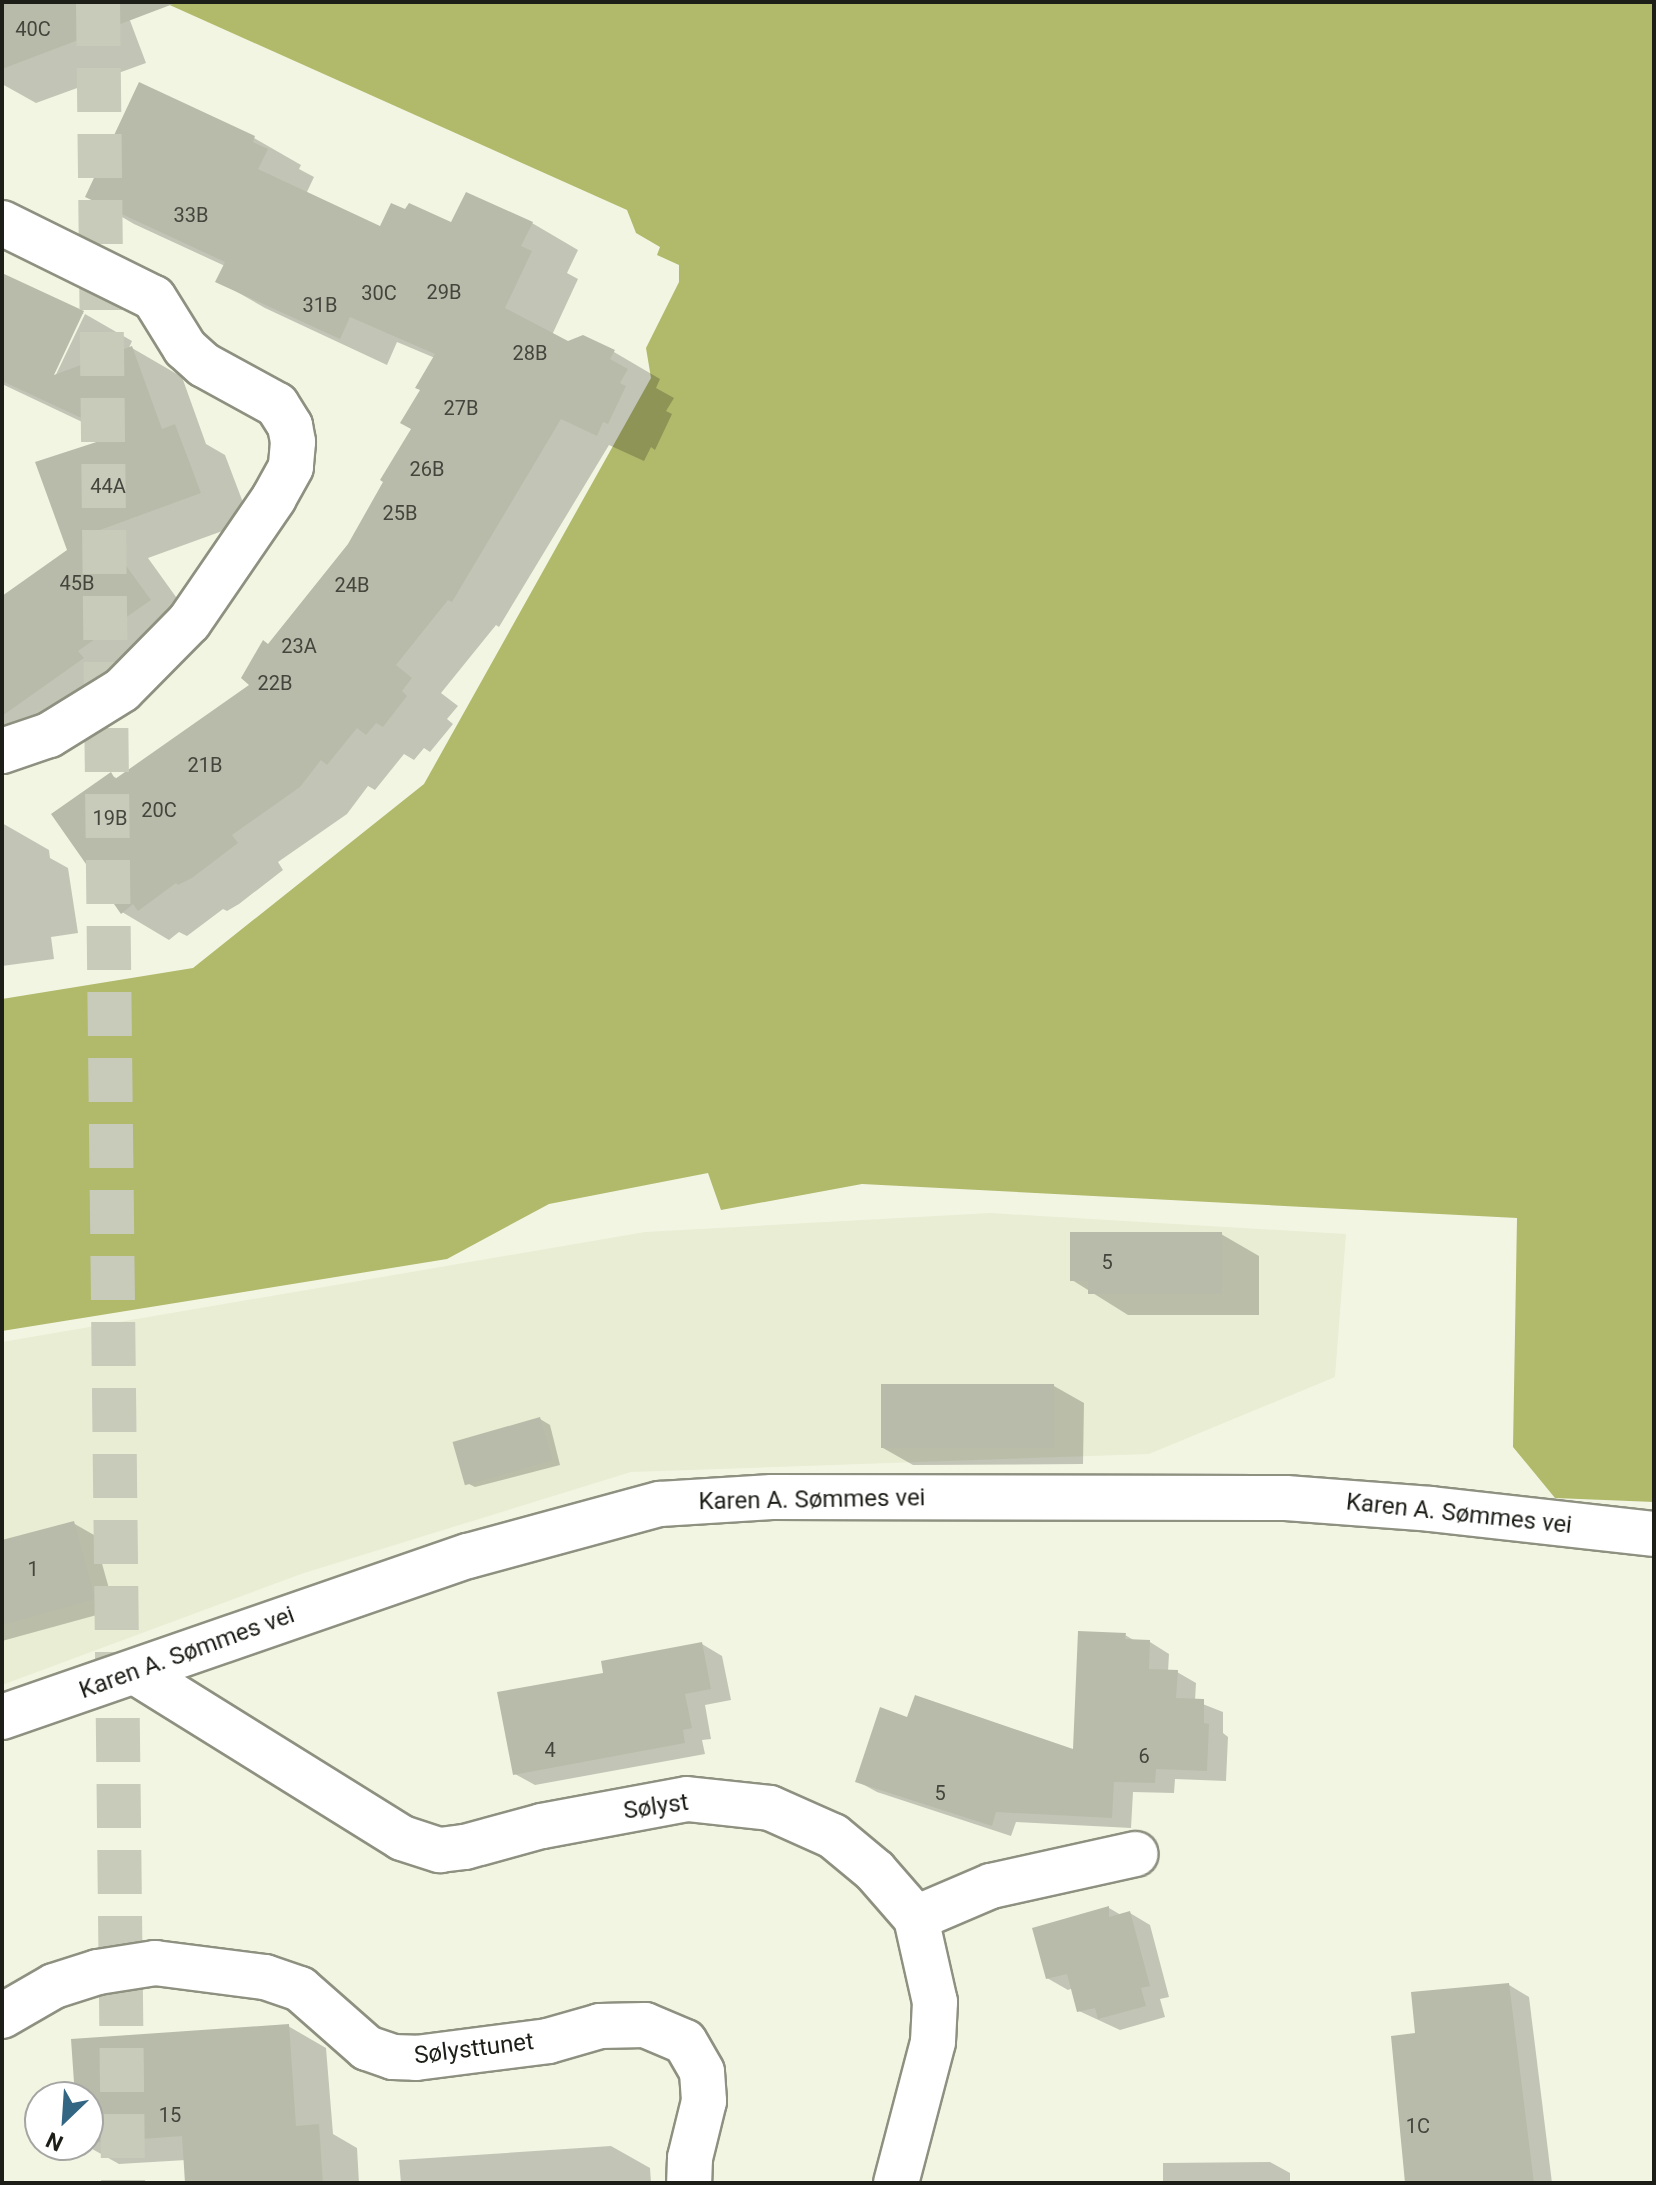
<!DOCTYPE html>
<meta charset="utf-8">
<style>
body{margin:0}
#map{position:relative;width:1656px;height:2185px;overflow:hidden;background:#f3f5e3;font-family:Roboto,sans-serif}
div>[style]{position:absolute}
.built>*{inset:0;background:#e9edd3}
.water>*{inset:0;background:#b1b96b}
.shadow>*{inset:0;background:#0003}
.building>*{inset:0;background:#b9bbaa;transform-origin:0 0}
.highway-tunnel>*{height:44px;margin-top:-22px;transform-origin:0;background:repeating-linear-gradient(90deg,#c8caba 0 44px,transparent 0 66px)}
.roads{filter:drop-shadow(2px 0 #8e9080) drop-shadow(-2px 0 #8e9080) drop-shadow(0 2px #8e9080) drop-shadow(0 -2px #8e9080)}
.street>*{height:44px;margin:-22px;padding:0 22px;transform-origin:22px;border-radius:22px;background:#fff}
span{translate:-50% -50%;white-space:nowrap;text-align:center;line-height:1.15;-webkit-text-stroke:8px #fff;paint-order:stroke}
.number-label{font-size:20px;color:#44453c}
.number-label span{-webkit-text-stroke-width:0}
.street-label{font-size:24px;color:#1d1e18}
.frame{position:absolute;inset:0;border:4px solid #1d1e18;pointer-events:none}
.north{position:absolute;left:24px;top:2081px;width:80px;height:80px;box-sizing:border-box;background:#fff;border:2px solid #a5a5a3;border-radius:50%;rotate:205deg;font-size:22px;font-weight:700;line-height:32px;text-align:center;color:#1d1e18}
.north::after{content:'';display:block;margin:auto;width:28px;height:36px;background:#336683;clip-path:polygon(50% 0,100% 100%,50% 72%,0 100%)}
</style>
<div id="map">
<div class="built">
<div style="clip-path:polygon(990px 1213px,1346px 1234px,1335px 1377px,1149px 1454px,631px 1472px,301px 1574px,2px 1685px,2px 1342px,645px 1232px)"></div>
</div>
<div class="water">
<div style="clip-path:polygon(163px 2px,1654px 2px,1654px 1502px,1555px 1498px,1513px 1447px,1517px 1218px,862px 1184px,721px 1210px,708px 1173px,549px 1204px,447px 1259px,2px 1331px,2px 999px,193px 968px,424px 784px,651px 378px,646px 348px,679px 282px,679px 265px,657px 255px,660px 247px,636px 233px,627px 210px)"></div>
</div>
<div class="shadow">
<div style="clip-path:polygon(2px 2px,123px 2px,146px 63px,36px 103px,2px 84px)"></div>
<div style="clip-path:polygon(140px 85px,254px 138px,301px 165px,299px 169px,314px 177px,306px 194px,381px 229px,532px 223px,578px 250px,567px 273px,578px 279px,552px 335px,567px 343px,614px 352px,660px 379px,656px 388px,674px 398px,666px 411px,672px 414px,655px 450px,651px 447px,644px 461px,609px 445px,499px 627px,496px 625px,441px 693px,458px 706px,447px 719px,453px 724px,430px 752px,424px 748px,414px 760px,404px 754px,375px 790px,368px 786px,347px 814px,278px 862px,283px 870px,239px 904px,227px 911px,223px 909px,187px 936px,179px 932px,169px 940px,122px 912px,111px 775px,118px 779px,252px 685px,269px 646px,350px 545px,414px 428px,422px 390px,435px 358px,397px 342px,387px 365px,265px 308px,218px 281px,225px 266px,134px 224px,88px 197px)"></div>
<div style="clip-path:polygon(2px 275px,84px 314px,80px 314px,48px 383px,51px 385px,85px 314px,132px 341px,128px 350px,132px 348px,182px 377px,206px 444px,225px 455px,250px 521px,148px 558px,199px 629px,2px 747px,2px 599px,70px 551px,116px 438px,2px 384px)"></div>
<div style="clip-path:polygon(2px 823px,49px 850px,50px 858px,68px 868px,78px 933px,51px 937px,54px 959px,2px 966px)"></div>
<div style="clip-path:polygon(1221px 1234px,1259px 1256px,1259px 1315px,1128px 1315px,1072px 1280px)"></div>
<div style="clip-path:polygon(1054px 1386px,1084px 1403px,1083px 1464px,913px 1465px,883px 1448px)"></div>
<div style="clip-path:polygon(540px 1419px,550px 1425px,560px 1465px,475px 1487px,465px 1482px)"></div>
<div style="clip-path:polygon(73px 1523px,94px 1535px,115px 1610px,2px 1641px,2px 1542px)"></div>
<div style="clip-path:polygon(1125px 1635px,1137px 1642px,1150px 1642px,1169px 1654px,1168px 1672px,1177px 1672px,1196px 1683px,1195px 1701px,1223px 1712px,1223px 1733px,1228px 1737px,1226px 1781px,1175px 1779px,1174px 1793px,1133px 1792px,1131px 1828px,1016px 1822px,1011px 1836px,877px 1792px,857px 1781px,909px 1719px,1075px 1752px)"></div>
<div style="clip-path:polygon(702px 1644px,722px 1656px,731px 1700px,705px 1705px,711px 1739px,702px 1740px,705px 1754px,535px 1785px,515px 1774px,606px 1674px)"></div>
<div style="clip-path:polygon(1109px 1908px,1121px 1915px,1130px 1913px,1150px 1925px,1169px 1997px,1160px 1999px,1165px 2017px,1120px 2030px,1079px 2011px,1073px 1988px,1068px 1990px,1047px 1978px)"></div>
<div style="clip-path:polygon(1509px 1985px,1529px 1997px,1552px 2183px,1407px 2183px,1417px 2035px)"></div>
<div style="clip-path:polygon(288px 2026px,326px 2048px,333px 2134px,357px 2148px,359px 2183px,187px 2183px,186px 2160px,119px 2164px,85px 2145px,88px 2145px,88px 2097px,77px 2097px)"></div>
<div style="clip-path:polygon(611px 2146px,650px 2168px,651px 2183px,401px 2183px,399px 2160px)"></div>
<div style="clip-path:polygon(1270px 2162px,1290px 2173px,1290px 2183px,1163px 2183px,1163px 2163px)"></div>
</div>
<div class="building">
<div style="clip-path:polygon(2px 2px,172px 2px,173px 4px,2px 69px)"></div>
<div style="clip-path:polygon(139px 82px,255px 136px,253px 142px,268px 149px,258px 169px,380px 226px,391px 203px,405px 209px,409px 203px,451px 222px,466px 192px,533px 222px,521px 246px,532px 251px,505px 308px,568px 341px,583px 335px,615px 350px,610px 359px,628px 369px,620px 383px,626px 386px,608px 424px,603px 422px,597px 436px,561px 419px,452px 602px,448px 600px,396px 665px,412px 678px,402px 691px,407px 696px,383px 727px,376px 723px,366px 735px,357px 728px,327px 765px,321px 760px,300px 787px,232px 835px,238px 843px,192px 878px,178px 885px,176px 883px,138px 911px,133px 904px,121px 914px,51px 814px,111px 772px,115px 779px,249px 685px,241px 678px,263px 640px,268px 644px,348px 544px,383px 482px,380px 480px,411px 429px,400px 423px,420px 390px,415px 388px,435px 354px,350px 317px,340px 339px,215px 282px,225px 262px,85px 197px)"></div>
<div style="clip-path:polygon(2px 273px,84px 311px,54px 375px,132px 346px,162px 429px,175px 424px,201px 493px,100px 530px,151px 600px,78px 651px,84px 658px,2px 716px,2px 596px,67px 550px,35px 462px,118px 435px,2px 381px)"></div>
<div style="clip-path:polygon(1070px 1232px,1222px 1232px,1222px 1294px,1088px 1294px,1088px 1281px,1070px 1281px)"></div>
<div style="left:1054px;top:1384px;width:64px;height:173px;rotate:90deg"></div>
<div style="left:540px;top:1417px;width:45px;height:91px;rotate:74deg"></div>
<div style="clip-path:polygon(74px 1521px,95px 1599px,2px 1625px,2px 1540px)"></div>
<div style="clip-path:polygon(1078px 1631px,1126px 1633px,1125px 1639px,1150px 1640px,1149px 1669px,1178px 1670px,1176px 1698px,1204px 1699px,1204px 1723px,1209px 1724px,1207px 1771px,1156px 1769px,1155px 1783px,1114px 1782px,1112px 1818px,996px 1812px,992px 1826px,855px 1782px,880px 1707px,907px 1717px,915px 1695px,1073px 1749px)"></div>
<div style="clip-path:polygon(702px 1642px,711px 1689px,685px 1694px,692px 1728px,683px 1730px,685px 1743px,513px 1775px,497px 1692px,603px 1673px,601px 1661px)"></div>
<div style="clip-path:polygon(1109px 1906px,1109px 1917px,1130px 1911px,1150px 1986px,1141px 1988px,1146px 2006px,1098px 2019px,1095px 2008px,1077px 2012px,1067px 1974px,1046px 1979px,1032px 1928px)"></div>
<div style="clip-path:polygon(1509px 1983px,1534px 2183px,1405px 2183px,1391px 2036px,1415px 2033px,1411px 1992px)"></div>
<div style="clip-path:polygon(289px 2024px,296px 2126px,319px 2124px,323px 2183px,185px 2183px,182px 2136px,88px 2143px,88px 2097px,75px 2097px,71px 2039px)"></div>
</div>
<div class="highway-tunnel">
<div style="left:98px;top:2px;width:2181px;rotate:89.34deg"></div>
</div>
<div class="roads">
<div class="street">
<div style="left:2px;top:223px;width:169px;rotate:26.3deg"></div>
<div style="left:154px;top:298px;width:59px;rotate:58.2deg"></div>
<div style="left:185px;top:348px;width:25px;rotate:42deg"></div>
<div style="left:204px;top:365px;width:83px;rotate:28.7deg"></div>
<div style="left:277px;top:405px;width:25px;rotate:58deg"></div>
<div style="left:290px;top:426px;width:16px;rotate:79deg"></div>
<div style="left:293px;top:442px;width:25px;rotate:95deg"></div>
<div style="left:291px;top:467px;width:35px;rotate:119deg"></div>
<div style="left:274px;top:498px;width:150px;rotate:124.4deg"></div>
<div style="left:189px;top:622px;width:95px;rotate:134.6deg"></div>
<div style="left:122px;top:690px;width:86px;rotate:148.3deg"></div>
<div style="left:49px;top:735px;width:50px;rotate:161.2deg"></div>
<div style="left:137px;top:1673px;width:312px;rotate:31.9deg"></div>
<div style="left:402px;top:1838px;width:40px;rotate:18deg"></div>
<div style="left:440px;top:1850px;width:25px;rotate:-7deg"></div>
<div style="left:465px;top:1847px;width:80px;rotate:-15.3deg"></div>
<div style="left:542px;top:1826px;width:147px;rotate:-10.5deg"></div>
<div style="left:687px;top:1799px;width:83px;rotate:6.2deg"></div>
<div style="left:770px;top:1808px;width:69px;rotate:24deg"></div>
<div style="left:833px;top:1836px;width:55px;rotate:39.8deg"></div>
<div style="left:875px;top:1871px;width:62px;rotate:48.9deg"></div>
<div style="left:916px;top:1918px;width:86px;rotate:77.3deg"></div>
<div style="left:935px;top:2002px;width:40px;rotate:92.9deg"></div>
<div style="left:933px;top:2042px;width:146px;rotate:104.7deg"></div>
<div style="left:2px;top:1717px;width:493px;rotate:-19.1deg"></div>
<div style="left:468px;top:1556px;width:199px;rotate:-15.2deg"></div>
<div style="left:660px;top:1504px;width:112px;rotate:-3.6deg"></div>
<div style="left:772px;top:1497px;width:514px;rotate:0.11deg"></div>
<div style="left:1286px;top:1498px;width:145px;rotate:4.3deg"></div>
<div style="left:1431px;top:1509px;width:224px;rotate:6.4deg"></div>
<div style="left:916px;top:1918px;width:82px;rotate:-23.1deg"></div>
<div style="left:991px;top:1886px;width:148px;rotate:-12.5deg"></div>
<div style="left:2px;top:2016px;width:60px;rotate:-30deg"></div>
<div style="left:54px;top:1986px;width:46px;rotate:-17.7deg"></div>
<div style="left:98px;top:1972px;width:58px;rotate:-9deg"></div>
<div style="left:155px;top:1963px;width:111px;rotate:7.3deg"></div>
<div style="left:265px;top:1977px;width:37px;rotate:19deg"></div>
<div style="left:300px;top:1989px;width:89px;rotate:41.4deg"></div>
<div style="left:367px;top:2048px;width:28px;rotate:19deg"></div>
<div style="left:393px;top:2057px;width:23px;rotate:2deg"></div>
<div style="left:416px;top:2058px;width:133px;rotate:-7.3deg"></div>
<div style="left:548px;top:2041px;width:54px;rotate:-16.1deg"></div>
<div style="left:600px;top:2026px;width:45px;rotate:-1.3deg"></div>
<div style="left:645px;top:2025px;width:43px;rotate:23deg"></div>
<div style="left:685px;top:2042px;width:34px;rotate:60deg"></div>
<div style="left:702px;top:2072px;width:29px;rotate:86deg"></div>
<div style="left:704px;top:2101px;width:59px;rotate:103.8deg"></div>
<div style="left:690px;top:2158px;width:25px;rotate:92deg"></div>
</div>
</div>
<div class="number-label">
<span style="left:33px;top:29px">40C</span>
<span style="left:191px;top:215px">33B</span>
<span style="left:444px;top:292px">29B</span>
<span style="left:379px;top:293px">30C</span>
<span style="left:320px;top:305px">31B</span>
<span style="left:530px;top:353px">28B</span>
<span style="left:461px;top:408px">27B</span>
<span style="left:427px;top:469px">26B</span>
<span style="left:108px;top:486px">44A</span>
<span style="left:400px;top:513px">25B</span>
<span style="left:77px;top:583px">45B</span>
<span style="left:352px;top:585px">24B</span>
<span style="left:299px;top:646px">23A</span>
<span style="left:275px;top:683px">22B</span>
<span style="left:205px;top:765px">21B</span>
<span style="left:159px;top:810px">20C</span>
<span style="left:110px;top:818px">19B</span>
<span style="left:1107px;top:1262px">5</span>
<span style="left:33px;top:1569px">1</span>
<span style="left:550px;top:1750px">4</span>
<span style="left:1144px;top:1756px">6</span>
<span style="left:940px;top:1793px">5</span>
<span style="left:170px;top:2115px">15</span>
<span style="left:1418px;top:2126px">1C</span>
</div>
<div class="street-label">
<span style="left:812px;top:1500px;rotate:-1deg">Karen A. Sømmes vei</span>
<span style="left:1459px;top:1514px;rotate:6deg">Karen A. Sømmes vei</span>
<span style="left:187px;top:1653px;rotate:-20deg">Karen A. Sømmes vei</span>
<span style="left:656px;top:1807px;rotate:-8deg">Sølyst</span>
<span style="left:474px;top:2049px;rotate:-7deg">Sølysttunet</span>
</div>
<div class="frame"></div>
<div class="north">N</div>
</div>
